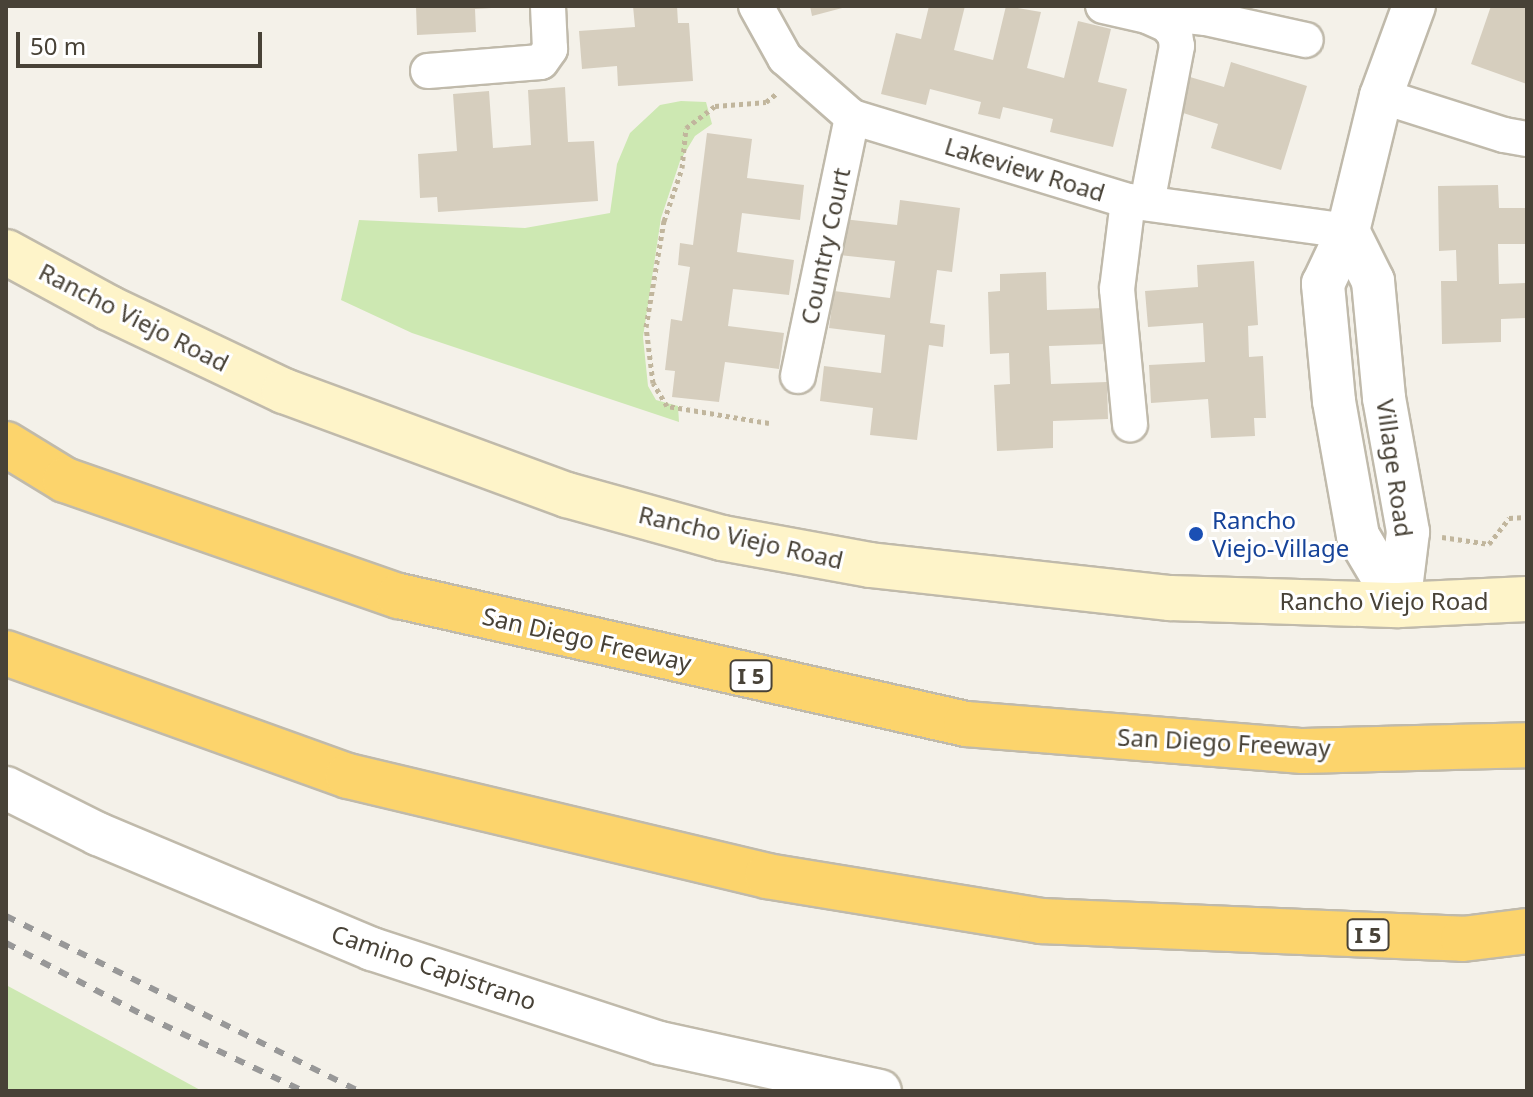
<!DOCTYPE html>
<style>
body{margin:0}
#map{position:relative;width:1533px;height:1097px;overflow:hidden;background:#f4f1e9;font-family:"Noto Sans",sans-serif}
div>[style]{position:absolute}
.green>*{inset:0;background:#cde8b2}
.building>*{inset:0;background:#d6cebe}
.path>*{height:5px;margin-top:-2.5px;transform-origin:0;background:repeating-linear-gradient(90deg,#c1b69d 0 4px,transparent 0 8px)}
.roads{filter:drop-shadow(2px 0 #c0baab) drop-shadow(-2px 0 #c0baab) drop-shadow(0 2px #c0baab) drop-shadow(0 -2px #c0baab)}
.minor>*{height:34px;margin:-17px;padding:0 17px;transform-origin:17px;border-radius:17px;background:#fff}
.tertiary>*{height:42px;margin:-21px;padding:0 21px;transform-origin:21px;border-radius:21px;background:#fff}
.secondary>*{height:44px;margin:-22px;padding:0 22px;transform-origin:22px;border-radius:22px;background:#fef4c9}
.motorway>*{height:44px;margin:-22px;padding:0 22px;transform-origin:22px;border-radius:22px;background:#fcd46c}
.rail>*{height:6px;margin-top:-3px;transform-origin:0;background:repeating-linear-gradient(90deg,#989898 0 10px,transparent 0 20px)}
.dots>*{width:22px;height:22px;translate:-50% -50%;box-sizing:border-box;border:4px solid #fff;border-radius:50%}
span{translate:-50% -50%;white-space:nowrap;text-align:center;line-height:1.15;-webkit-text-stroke:6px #fff;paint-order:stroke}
.shield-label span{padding:2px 6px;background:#fff;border:2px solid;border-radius:6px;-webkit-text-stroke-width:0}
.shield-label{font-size:22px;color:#484237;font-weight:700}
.street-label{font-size:24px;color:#484237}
.transit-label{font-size:24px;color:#164399}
.left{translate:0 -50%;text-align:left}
.frame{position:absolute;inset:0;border:8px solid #484237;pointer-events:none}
.scale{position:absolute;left:16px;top:32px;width:246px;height:36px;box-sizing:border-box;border:4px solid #484237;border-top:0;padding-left:10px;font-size:24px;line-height:28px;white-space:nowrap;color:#484237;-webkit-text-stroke:6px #fff;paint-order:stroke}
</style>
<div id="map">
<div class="green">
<div style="clip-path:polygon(681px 101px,706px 102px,712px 124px,695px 136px,680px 161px,661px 218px,643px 337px,648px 386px,656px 400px,678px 406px,679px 422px,412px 333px,341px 300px,359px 220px,525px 228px,610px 213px,617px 164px,630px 133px,660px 105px)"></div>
<div style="clip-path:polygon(6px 985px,125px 1049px,202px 1091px,6px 1091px)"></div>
</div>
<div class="building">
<div style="clip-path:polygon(416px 6px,491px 6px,492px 8px,475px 9px,476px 32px,417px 35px)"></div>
<div style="clip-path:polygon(633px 6px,677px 6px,678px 23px,689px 23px,693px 81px,618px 86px,617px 66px,582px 69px,579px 31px,635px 27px)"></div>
<div style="clip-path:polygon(810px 6px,846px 6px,846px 7px,812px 16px)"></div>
<div style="clip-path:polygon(929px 6px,965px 6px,954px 50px,993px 60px,1006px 6px,1041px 12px,1027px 68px,1064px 78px,1078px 21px,1111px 29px,1098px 82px,1127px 89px,1113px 147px,1050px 132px,1053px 119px,1003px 107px,1000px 119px,978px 114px,981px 102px,930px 89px,926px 105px,881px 94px,896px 33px,921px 39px)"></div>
<div style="clip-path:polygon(1491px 6px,1527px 6px,1527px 84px,1471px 64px)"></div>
<div style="clip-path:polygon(1231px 62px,1307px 86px,1281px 170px,1211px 148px,1218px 124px,1180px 112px,1190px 77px,1224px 87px)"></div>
<div style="clip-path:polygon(565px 87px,568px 142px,594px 141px,598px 201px,438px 212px,437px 197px,420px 198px,418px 154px,457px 151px,453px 94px,489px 91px,493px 148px,531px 145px,528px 90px)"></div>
<div style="clip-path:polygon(707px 133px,752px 139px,747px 178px,804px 185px,800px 220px,742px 213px,737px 252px,794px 260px,789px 295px,733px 289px,728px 326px,784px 333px,779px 369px,725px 362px,719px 402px,672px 397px,675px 371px,665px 370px,671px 319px,682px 321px,690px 267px,678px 265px,680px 243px,693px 245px)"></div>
<div style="clip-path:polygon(1498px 185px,1499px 208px,1527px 208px,1527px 244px,1498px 244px,1499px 284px,1527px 283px,1527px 318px,1501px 319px,1501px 342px,1442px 344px,1441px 281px,1457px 281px,1456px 250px,1439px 251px,1438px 186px)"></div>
<div style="clip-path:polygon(900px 200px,960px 208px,952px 272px,937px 270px,930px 323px,945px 325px,943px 347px,929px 345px,917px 440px,870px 435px,873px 408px,820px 401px,824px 366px,881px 373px,885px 335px,829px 328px,834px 291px,890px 298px,895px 261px,839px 255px,843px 219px,897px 225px)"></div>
<div style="clip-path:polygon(1254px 261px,1258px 325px,1248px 326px,1249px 357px,1263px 356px,1266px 418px,1254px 418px,1255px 436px,1211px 438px,1208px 399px,1151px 403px,1149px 365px,1205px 362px,1203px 323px,1148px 327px,1145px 291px,1198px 287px,1197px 265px)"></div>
<div style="clip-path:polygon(1046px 272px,1047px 310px,1104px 308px,1106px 344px,1049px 346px,1051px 384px,1107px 382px,1108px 419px,1053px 421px,1053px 448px,997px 451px,994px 385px,1010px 384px,1009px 353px,990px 354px,988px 292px,1000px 291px,1000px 274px)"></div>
</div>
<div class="path">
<div style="left:769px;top:423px;width:103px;rotate:-170.5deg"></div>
<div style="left:667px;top:406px;width:27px;rotate:-121deg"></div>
<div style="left:653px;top:383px;width:56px;rotate:-97.1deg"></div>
<div style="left:646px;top:327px;width:108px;rotate:-80.4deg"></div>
<div style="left:664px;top:221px;width:56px;rotate:-71.2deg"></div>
<div style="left:682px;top:168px;width:40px;rotate:-84.3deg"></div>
<div style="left:686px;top:128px;width:36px;rotate:-37deg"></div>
<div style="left:715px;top:106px;width:51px;rotate:-4.5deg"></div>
<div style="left:766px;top:102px;width:13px;rotate:-39deg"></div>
<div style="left:1442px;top:537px;width:48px;rotate:8.5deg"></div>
<div style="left:1489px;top:544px;width:33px;rotate:-52deg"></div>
<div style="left:1509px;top:518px;width:18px;rotate:-3deg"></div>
</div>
<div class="roads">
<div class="minor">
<div style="left:756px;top:6px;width:60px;rotate:60.9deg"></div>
<div style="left:785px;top:58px;width:89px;rotate:41.4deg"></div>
<div style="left:852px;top:117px;width:288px;rotate:16.9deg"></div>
<div style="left:1128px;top:201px;width:222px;rotate:7.8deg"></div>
<div style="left:1103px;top:6px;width:45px;rotate:12.8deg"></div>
<div style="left:1147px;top:16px;width:22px;rotate:24deg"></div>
<div style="left:1167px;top:25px;width:13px;rotate:51deg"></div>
<div style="left:1175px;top:35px;width:11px;rotate:80deg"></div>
<div style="left:1177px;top:46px;width:160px;rotate:100.8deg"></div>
<div style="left:1167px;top:25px;width:22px;rotate:-24deg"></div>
<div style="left:1187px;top:16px;width:19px;rotate:6deg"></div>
<div style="left:1206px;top:18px;width:102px;rotate:12.4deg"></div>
<div style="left:428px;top:71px;width:113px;rotate:-4.6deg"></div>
<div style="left:541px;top:62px;width:16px;rotate:-55deg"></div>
<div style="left:550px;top:49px;width:43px;rotate:-92.7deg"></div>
<div style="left:1381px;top:96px;width:129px;rotate:17.6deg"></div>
<div style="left:1504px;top:135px;width:23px;rotate:10deg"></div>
<div style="left:1128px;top:201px;width:89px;rotate:97.1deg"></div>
<div style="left:1117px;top:289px;width:136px;rotate:84.5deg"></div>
<div style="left:798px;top:376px;width:265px;rotate:-78.2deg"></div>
</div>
<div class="tertiary">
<div style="left:1348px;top:231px;width:56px;rotate:63.4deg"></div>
<div style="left:1373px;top:281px;width:118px;rotate:84.6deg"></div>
<div style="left:1384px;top:398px;width:136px;rotate:79.8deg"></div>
<div style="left:1408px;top:532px;width:74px;rotate:97deg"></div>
<div style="left:1399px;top:605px;width:80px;rotate:-120.7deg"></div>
<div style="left:1358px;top:536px;width:137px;rotate:-100.1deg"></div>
<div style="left:1334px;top:401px;width:118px;rotate:-95.4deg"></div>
<div style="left:1323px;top:284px;width:59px;rotate:-64.7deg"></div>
<div style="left:1348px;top:231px;width:139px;rotate:-76.3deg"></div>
<div style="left:1381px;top:96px;width:96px;rotate:-69.9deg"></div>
<div style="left:6px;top:788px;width:103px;rotate:26.6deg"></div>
<div style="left:98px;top:834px;width:297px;rotate:22.8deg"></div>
<div style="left:372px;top:949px;width:303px;rotate:18.1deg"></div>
<div style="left:660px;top:1043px;width:225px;rotate:12.3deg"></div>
</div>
<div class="secondary">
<div style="left:6px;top:252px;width:117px;rotate:28.5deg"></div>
<div style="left:109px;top:308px;width:194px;rotate:25.4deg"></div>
<div style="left:284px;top:391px;width:302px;rotate:20.2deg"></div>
<div style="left:567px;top:495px;width:161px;rotate:15.5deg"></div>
<div style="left:722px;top:538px;width:150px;rotate:10.3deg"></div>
<div style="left:870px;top:565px;width:302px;rotate:6.3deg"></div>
<div style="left:1170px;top:598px;width:229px;rotate:1.8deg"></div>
<div style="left:1399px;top:605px;width:128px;rotate:-2.7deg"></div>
</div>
<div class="motorway">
<div style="left:6px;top:444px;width:69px;rotate:31.4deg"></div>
<div style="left:65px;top:480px;width:354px;rotate:19.2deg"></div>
<div style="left:399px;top:596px;width:581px;rotate:12.72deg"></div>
<div style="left:966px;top:724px;width:338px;rotate:4.6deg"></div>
<div style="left:1303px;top:751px;width:224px;rotate:-1.5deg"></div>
<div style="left:6px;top:653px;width:363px;rotate:19.8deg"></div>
<div style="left:348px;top:776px;width:431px;rotate:13.4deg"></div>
<div style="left:767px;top:876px;width:278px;rotate:9.3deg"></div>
<div style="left:1041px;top:921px;width:422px;rotate:2.4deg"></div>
<div style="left:1463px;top:939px;width:64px;rotate:-7.1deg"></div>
</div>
</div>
<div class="rail">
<div style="left:6px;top:916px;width:394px;rotate:26.4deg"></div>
<div style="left:6px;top:943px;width:157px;rotate:27.7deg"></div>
<div style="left:145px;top:1016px;width:175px;rotate:25.4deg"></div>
</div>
<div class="dots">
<div style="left:1196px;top:534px;background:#1a4fb4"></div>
</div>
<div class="shield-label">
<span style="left:751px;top:676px">I 5</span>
<span style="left:1368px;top:935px">I 5</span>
</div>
<div class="street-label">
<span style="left:1025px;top:169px;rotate:17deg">Lakeview Road</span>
<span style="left:825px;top:246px;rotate:-78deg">Country Court</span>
<span style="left:134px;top:317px;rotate:27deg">Rancho Viejo Road</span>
<span style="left:1395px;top:468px;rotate:82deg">Village Road</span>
<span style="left:741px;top:537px;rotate:13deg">Rancho Viejo Road</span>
<span style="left:1384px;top:601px">Rancho Viejo Road</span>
<span style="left:587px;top:639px;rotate:13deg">San Diego Freeway</span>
<span style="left:1224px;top:742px;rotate:3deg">San Diego Freeway</span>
<span style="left:434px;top:967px;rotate:19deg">Camino Capistrano</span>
</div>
<div class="transit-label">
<span class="left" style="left:1212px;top:534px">Rancho<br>Viejo-Village</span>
</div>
<div class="frame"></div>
<div class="scale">50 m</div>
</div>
